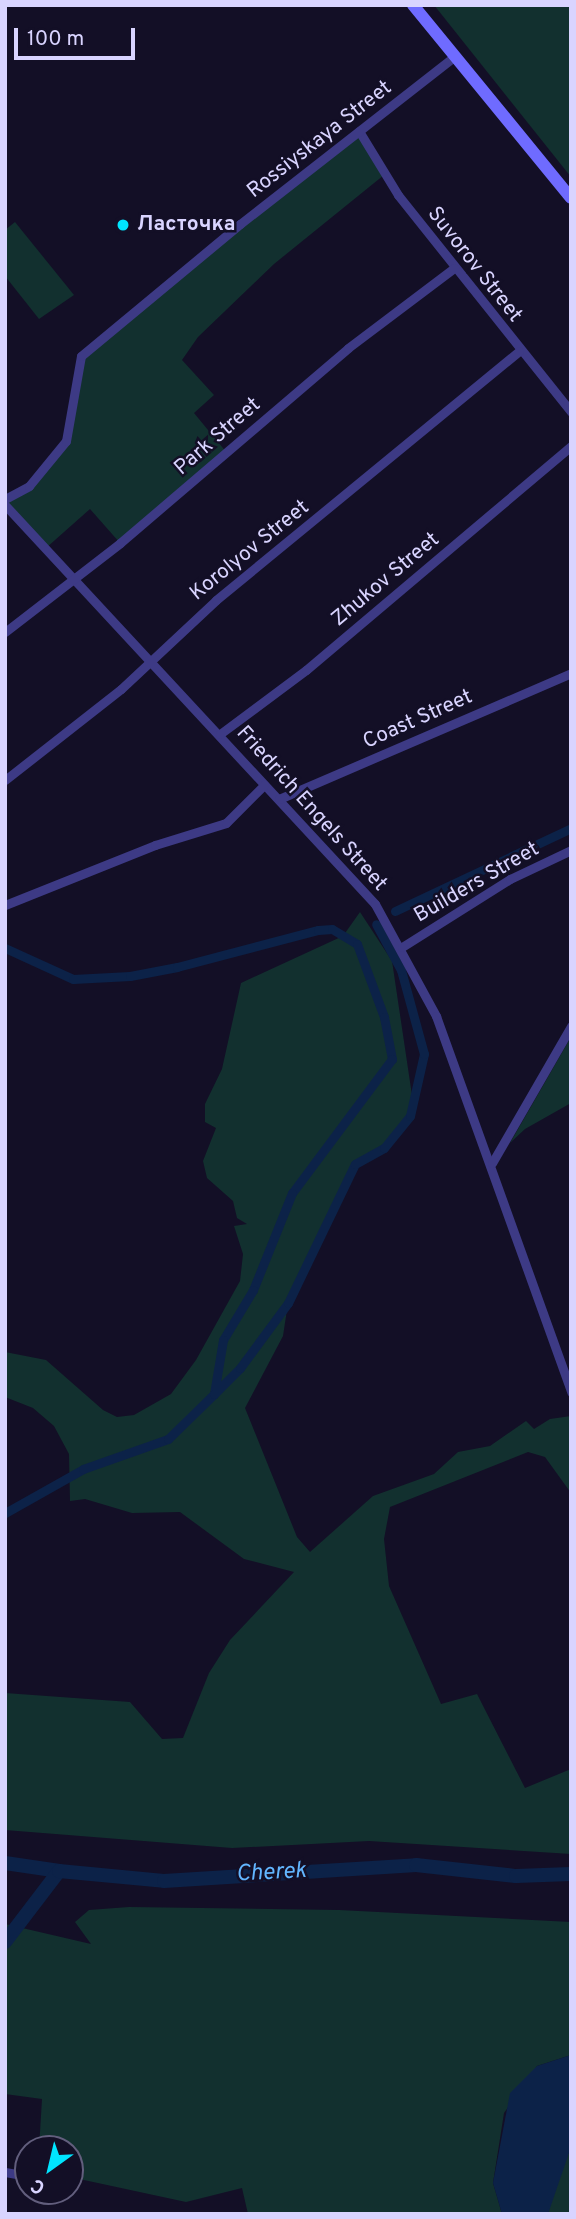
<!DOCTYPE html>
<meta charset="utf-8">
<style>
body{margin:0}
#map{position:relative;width:576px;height:2219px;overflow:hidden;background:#130f26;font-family:Overpass,sans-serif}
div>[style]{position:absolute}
.green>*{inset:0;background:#12302f}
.water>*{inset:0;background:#0c2248}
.canal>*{height:9px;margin:-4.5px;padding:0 4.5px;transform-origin:4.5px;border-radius:4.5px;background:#0c2248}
.river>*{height:14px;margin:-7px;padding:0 7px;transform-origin:7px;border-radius:7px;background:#0c2248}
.street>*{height:9px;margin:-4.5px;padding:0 4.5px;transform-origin:4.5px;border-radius:4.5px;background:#3d3a85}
.secondary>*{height:12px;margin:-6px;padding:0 6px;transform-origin:6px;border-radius:6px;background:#6f6bff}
.dots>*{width:19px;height:19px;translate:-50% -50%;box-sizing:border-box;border:4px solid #130f26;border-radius:50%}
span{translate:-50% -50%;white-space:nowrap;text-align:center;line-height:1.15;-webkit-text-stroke:5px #130f26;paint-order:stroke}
.street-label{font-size:21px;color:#d9d4ff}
.poi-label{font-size:21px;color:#d9d4ff;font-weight:700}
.left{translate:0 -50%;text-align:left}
.water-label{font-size:23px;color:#62b6ff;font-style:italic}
.frame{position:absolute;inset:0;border:7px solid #d9d4ff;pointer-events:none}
.north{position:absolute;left:14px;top:2135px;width:70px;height:70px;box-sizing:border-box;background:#130f26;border:2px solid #625e7d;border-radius:50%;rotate:214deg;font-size:19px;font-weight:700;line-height:28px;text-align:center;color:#d9d4ff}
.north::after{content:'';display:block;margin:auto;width:24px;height:32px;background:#00e5ff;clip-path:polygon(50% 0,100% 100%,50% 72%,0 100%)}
.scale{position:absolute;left:14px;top:28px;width:121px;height:32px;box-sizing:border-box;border:4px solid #d9d4ff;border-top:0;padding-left:9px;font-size:21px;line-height:24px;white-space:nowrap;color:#d9d4ff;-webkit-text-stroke:5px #130f26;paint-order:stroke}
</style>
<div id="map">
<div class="green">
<div style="clip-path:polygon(434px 5px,571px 5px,571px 177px)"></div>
<div style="clip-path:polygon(359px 131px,384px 175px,274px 264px,198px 337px,182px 360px,214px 395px,194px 413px,227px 453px,120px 543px,90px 509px,46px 548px,5px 499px,29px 486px,66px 441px,81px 356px)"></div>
<div style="clip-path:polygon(15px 222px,74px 295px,39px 319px,5px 276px,5px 230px)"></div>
<div style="clip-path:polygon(360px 912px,392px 961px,413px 1102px,410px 1116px,384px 1148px,355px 1164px,288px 1303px,283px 1336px,245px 1408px,297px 1537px,310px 1552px,373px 1496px,434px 1474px,458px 1452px,490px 1446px,526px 1421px,534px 1429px,550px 1419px,571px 1416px,571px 1493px,545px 1457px,528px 1452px,390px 1507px,384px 1539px,389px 1586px,441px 1704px,477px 1694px,525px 1788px,571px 1769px,571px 1854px,369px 1841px,232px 1848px,5px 1830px,5px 1693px,130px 1702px,162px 1739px,183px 1738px,209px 1673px,230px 1640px,294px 1572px,244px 1559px,180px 1512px,132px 1513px,85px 1499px,70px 1501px,69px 1454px,54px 1426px,33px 1408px,5px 1397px,5px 1352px,46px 1360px,103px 1410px,117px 1417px,134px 1415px,171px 1394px,196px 1360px,240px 1281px,243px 1254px,234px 1226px,247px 1224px,237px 1218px,233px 1201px,207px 1178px,203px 1161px,216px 1128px,205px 1122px,205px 1104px,222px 1069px,241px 983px,343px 936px)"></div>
<div style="clip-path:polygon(571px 1037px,571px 1103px,525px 1129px,510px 1143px)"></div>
<div style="clip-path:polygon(129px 1907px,339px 1910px,571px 1922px,571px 2055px,537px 2066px,504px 2113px,493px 2183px,502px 2214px,248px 2214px,242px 2188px,186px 2202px,70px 2177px,70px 2149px,39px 2149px,42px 2099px,5px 2094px,5px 1924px,91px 1944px,75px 1922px,89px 1910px)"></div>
<div style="clip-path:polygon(571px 2147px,571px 2214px,548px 2214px,555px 2184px)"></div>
</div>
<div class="water">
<div style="clip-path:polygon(571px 2055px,571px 2147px,548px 2214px,502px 2214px,493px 2183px,510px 2093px,537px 2066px)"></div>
</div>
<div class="canal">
<div style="left:395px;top:911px;width:195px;rotate:-25.2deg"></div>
<div style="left:5px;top:948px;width:75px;rotate:24.5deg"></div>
<div style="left:73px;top:979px;width:57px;rotate:-3deg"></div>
<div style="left:130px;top:976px;width:48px;rotate:-10.8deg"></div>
<div style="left:177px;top:967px;width:146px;rotate:-14.7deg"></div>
<div style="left:318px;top:930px;width:14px;rotate:-4deg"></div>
<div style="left:332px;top:929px;width:29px;rotate:31deg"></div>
<div style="left:357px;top:944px;width:78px;rotate:69.7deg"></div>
<div style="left:384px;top:1017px;width:43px;rotate:79.2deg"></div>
<div style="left:392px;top:1059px;width:167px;rotate:126.7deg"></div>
<div style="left:292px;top:1193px;width:105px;rotate:111.9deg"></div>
<div style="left:253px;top:1290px;width:58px;rotate:121deg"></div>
<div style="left:223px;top:1340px;width:55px;rotate:99.5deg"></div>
<div style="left:5px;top:1513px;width:90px;rotate:-29.4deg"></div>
<div style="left:83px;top:1469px;width:90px;rotate:-19.4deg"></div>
<div style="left:168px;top:1439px;width:64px;rotate:-44.4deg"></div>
<div style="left:214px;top:1394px;width:37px;rotate:-45deg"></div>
<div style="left:240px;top:1368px;width:81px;rotate:-53.6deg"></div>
<div style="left:288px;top:1303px;width:154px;rotate:-64.3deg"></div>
<div style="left:355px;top:1164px;width:33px;rotate:-29deg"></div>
<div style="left:384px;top:1148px;width:41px;rotate:-50.9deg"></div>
<div style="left:410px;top:1116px;width:64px;rotate:-77.3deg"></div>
<div style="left:424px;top:1054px;width:87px;rotate:-105.3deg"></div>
<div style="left:401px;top:970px;width:52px;rotate:-118.5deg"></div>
</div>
<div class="river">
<div style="left:5px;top:1863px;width:55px;rotate:8.4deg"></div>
<div style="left:5px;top:1942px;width:89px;rotate:-52.7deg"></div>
<div style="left:59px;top:1871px;width:105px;rotate:5.4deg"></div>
<div style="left:164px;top:1881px;width:253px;rotate:-3.6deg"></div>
<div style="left:416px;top:1865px;width:101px;rotate:6.3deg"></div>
<div style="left:516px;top:1876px;width:55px;rotate:-2.1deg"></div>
</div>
<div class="street">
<div style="left:359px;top:131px;width:75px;rotate:58.6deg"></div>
<div style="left:398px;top:195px;width:278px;rotate:51.4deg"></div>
<div style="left:5px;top:499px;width:27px;rotate:-28deg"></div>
<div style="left:29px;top:486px;width:58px;rotate:-50.6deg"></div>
<div style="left:66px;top:441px;width:86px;rotate:-80deg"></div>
<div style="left:81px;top:356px;width:207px;rotate:-39.7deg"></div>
<div style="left:240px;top:224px;width:271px;rotate:-38deg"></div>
<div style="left:5px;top:505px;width:544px;rotate:47.16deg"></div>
<div style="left:375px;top:904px;width:128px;rotate:61.4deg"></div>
<div style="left:436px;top:1016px;width:400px;rotate:70.2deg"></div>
<div style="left:5px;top:632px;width:145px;rotate:-37.7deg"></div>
<div style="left:120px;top:543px;width:300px;rotate:-40.5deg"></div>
<div style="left:348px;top:348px;width:133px;rotate:-37deg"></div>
<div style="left:220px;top:734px;width:107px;rotate:-36.7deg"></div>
<div style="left:306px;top:670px;width:347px;rotate:-40.2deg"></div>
<div style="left:5px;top:780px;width:147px;rotate:-38.1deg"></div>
<div style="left:121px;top:689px;width:130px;rotate:-43.1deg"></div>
<div style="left:216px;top:600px;width:392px;rotate:-39.4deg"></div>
<div style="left:279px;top:799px;width:318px;rotate:-23.3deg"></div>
<div style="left:5px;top:905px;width:162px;rotate:-21.8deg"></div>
<div style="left:155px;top:845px;width:74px;rotate:-17.2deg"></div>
<div style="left:226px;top:823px;width:54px;rotate:-45deg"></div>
<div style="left:402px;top:947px;width:128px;rotate:-32.2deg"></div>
<div style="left:510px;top:879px;width:68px;rotate:-25.4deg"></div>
<div style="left:492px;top:1163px;width:158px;rotate:-60deg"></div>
<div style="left:5px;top:2172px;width:23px;rotate:10deg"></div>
</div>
<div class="secondary">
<div style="left:413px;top:5px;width:249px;rotate:50.7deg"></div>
</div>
<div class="dots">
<div style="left:123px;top:225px;background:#00e5ff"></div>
</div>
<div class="street-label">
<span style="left:320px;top:140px;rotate:-38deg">Rossiyskaya Street</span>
<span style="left:474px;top:265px;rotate:52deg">Suvorov Street</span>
<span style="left:218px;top:437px;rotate:-41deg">Park Street</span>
<span style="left:250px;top:551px;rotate:-39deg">Korolyov Street</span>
<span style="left:386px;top:580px;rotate:-40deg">Zhukov Street</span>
<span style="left:418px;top:720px;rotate:-24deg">Coast Street</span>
<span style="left:311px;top:809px;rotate:48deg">Friedrich Engels Street</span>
<span style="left:477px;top:883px;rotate:-30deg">Builders Street</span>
</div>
<div class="poi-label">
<span class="left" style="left:137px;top:225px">Ласточка</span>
</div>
<div class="water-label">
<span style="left:271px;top:1874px;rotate:-3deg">Cherek</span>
</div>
<div class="frame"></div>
<div class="north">С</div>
<div class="scale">100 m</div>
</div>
